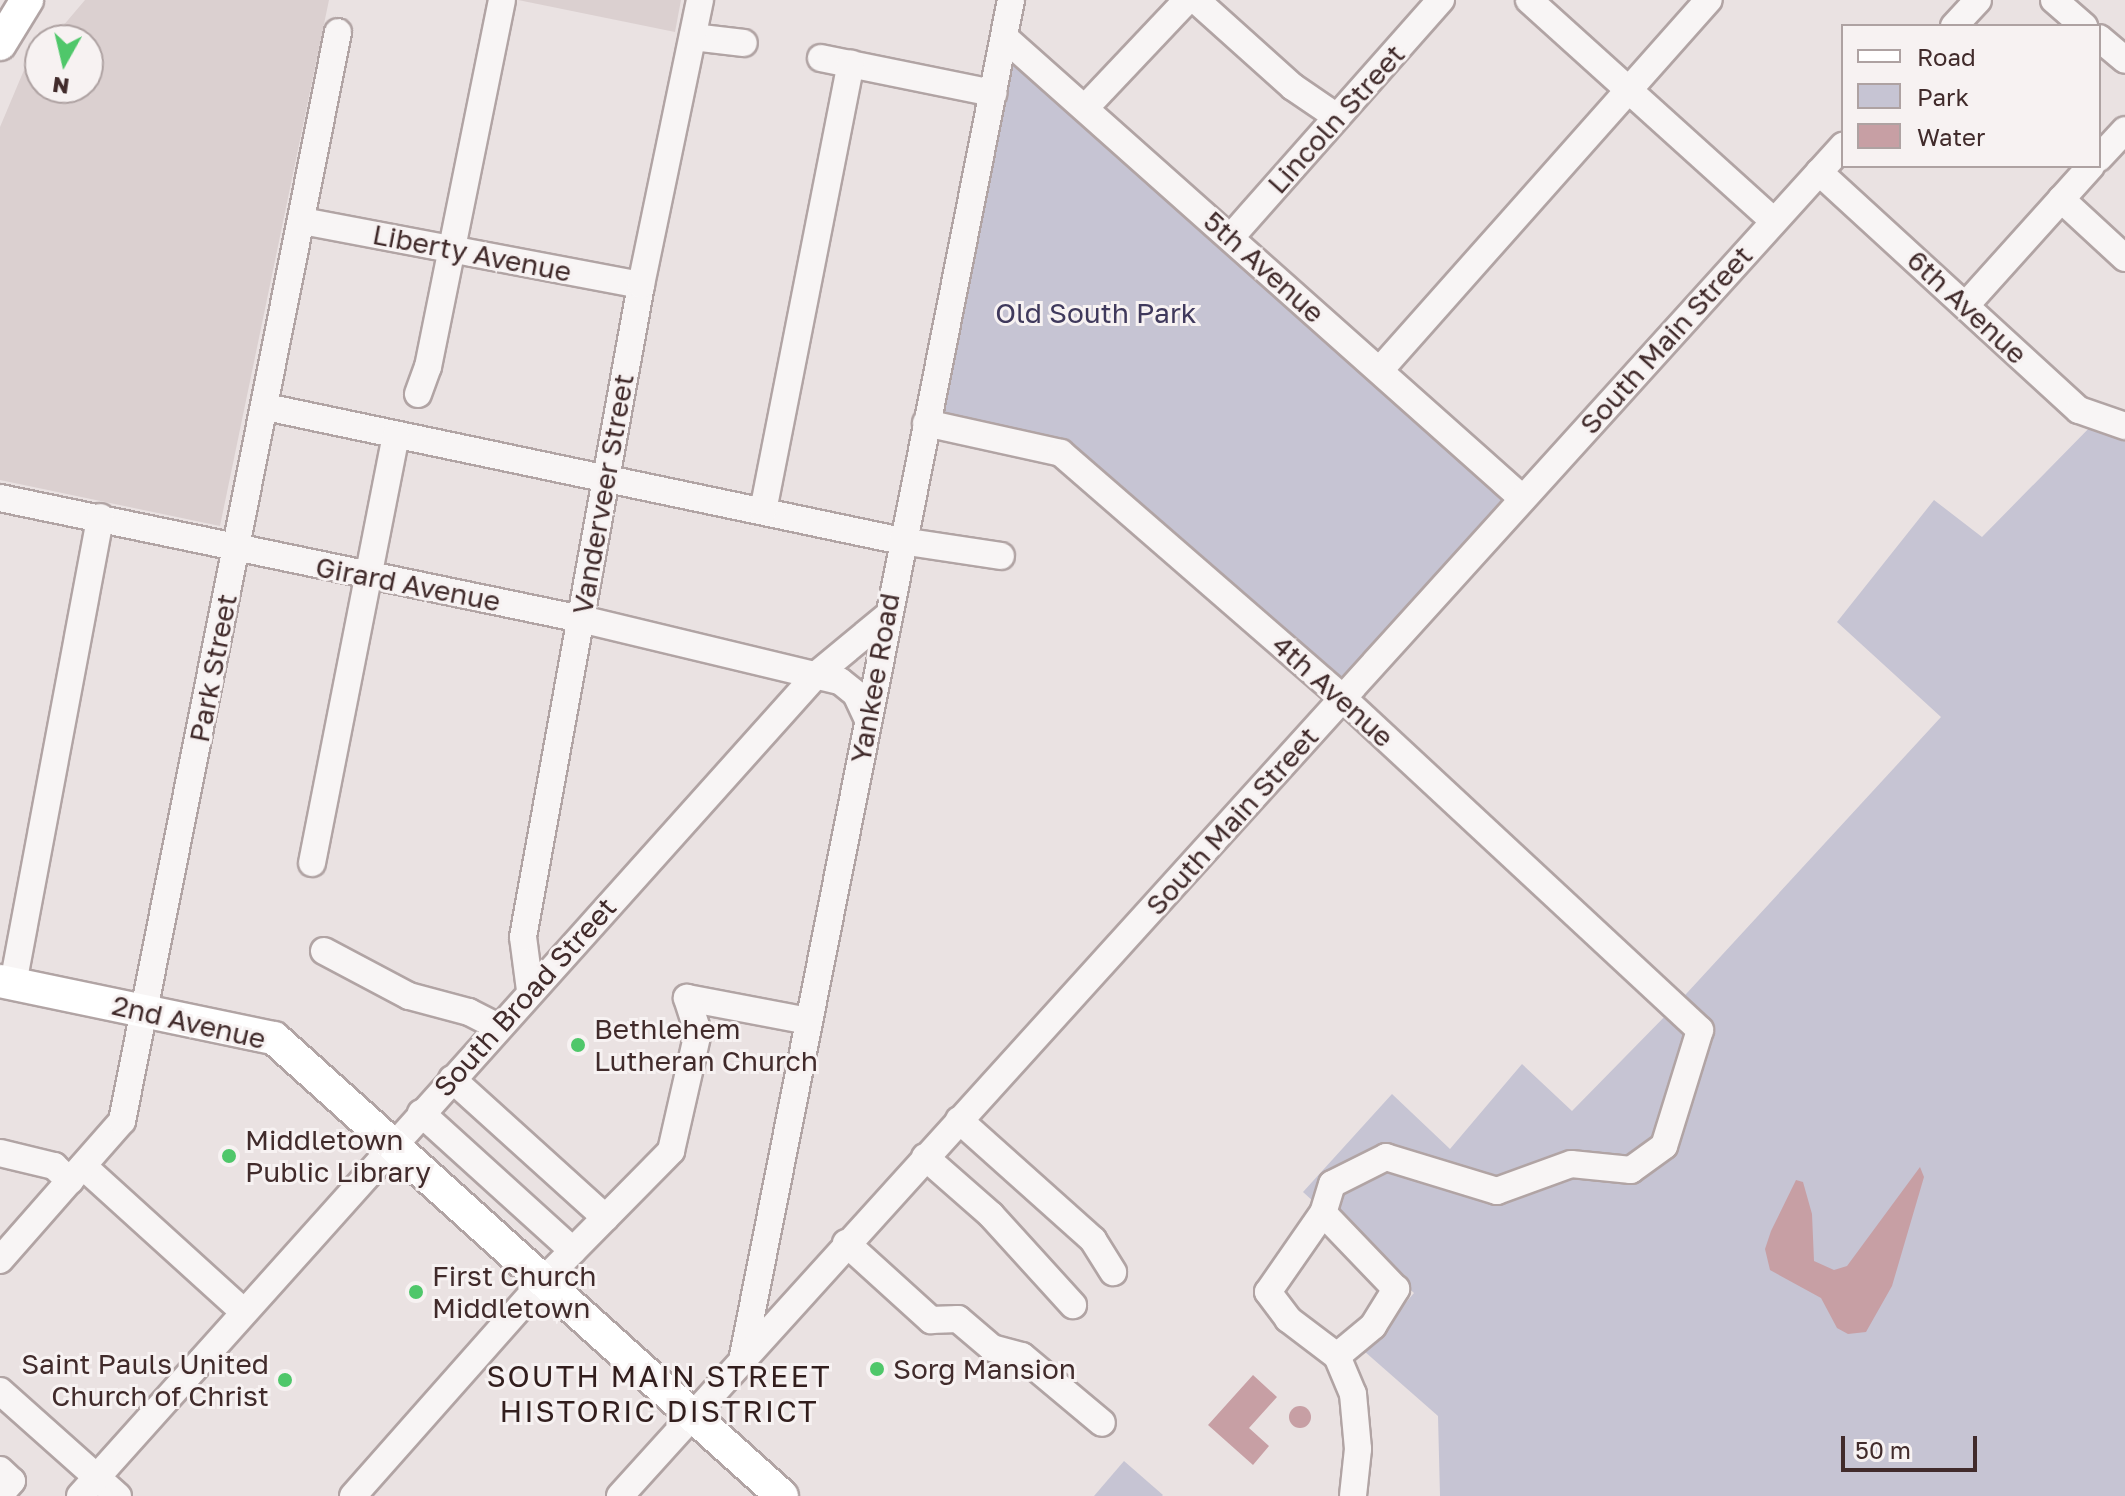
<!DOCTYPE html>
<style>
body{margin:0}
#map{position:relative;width:2125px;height:1496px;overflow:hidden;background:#eae2e2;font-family:"Golos Text",sans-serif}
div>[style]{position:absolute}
.built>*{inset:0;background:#dbd0d0}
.green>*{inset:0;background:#c6c4d3}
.water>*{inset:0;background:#c79fa4}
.round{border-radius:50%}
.roads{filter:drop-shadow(2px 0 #b1a4a4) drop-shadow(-2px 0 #b1a4a4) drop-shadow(0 2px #b1a4a4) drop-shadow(0 -2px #b1a4a4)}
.minor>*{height:26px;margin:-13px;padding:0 13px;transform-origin:13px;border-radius:13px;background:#f8f5f5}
.major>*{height:32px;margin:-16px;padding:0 16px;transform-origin:16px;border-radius:16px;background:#fff}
.dots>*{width:22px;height:22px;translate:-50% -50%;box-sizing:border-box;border:4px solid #f7f2f2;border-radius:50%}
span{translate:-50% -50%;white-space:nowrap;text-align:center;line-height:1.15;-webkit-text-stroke:6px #f7f2f2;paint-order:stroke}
.street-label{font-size:28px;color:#412b2b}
.park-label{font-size:28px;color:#3f395c}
.poi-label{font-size:28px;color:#412b2b}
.left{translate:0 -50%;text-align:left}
.right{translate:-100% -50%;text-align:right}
.neighbourhood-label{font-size:30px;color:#321e1d;letter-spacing:2px}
.legend{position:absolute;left:1841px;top:24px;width:260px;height:144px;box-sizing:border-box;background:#f7f2f2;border:2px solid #aea2a2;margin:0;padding:10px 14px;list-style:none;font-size:24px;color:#412b2b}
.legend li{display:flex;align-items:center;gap:16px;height:40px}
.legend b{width:40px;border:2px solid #aea2a2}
.north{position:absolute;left:24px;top:24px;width:80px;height:80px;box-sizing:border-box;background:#f7f2f2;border:2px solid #aea2a2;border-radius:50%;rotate:188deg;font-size:22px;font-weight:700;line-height:32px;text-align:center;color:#412b2b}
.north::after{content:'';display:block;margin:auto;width:28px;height:36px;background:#4fc76a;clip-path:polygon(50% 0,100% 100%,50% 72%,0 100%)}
.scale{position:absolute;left:1841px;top:1436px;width:136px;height:36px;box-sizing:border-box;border:4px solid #412b2b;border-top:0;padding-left:10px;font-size:24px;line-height:28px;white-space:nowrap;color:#412b2b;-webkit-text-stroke:6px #f7f2f2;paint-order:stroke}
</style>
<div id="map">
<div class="built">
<div style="clip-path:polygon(85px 0,329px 0,220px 526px,0 480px,0 127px,24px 70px,40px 52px,40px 88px,88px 88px,88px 40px,51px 40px)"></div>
<div style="clip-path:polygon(518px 0,681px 0,675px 32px)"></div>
</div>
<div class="green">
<div style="clip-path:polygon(1004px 37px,1522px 498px,1344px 699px,1061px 453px,926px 423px)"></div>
<div style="clip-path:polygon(2097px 420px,2125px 426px,2125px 1496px,1440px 1496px,1438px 1416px,1364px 1351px,1414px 1293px,1303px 1192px,1392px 1094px,1450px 1149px,1522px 1064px,1572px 1111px,1675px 1006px,1941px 717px,1837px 622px,1934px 500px,1982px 537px)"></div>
<div style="clip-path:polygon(1124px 1461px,1163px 1495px,1162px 1496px,1094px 1496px)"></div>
</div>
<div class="water">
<div style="clip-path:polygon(1920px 1167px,1924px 1177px,1892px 1286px,1866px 1332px,1848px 1334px,1837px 1328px,1821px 1298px,1770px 1270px,1765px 1249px,1771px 1231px,1796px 1180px,1803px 1182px,1812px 1214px,1814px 1261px,1834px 1270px,1847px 1266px)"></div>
<div style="clip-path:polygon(1253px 1375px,1277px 1397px,1249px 1428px,1269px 1446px,1253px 1465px,1208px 1425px)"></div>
<div class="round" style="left:1289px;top:1406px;width:22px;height:22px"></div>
</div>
<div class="roads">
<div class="minor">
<div style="left:1196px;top:0;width:130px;rotate:41.9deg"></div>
<div style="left:1293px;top:87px;width:53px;rotate:34.3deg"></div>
<div style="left:1529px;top:0;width:330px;rotate:42.1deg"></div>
<div style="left:2054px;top:0;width:40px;rotate:41deg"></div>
<div style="left:1954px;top:26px;width:35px;rotate:-47deg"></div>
<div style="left:693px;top:37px;width:51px;rotate:6.7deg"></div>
<div style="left:1004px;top:37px;width:693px;rotate:41.67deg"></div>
<div style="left:2099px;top:38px;width:34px;rotate:40deg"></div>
<div style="left:821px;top:58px;width:176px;rotate:11.5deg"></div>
<div style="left:1085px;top:108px;width:149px;rotate:-46.6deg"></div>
<div style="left:2099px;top:158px;width:38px;rotate:-47deg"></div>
<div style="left:1819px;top:172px;width:352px;rotate:42.5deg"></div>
<div style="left:2079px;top:410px;width:49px;rotate:19.2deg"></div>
<div style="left:2061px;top:199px;width:87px;rotate:42.7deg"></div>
<div style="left:302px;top:221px;width:345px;rotate:10.7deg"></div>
<div style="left:1231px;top:237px;width:317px;rotate:-48.5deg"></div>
<div style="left:1966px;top:305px;width:187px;rotate:-48deg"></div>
<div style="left:1380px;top:370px;width:495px;rotate:-48.4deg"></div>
<div style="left:418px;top:394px;width:29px;rotate:-70deg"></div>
<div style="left:428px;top:367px;width:374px;rotate:-78.6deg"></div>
<div style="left:266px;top:407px;width:650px;rotate:11.9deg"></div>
<div style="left:902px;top:541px;width:100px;rotate:8.6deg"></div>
<div style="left:926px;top:423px;width:138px;rotate:12.5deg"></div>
<div style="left:1061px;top:453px;width:375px;rotate:41deg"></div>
<div style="left:1344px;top:699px;width:486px;rotate:42.9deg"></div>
<div style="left:1700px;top:1030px;width:121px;rotate:107.2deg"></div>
<div style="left:1664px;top:1146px;width:41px;rotate:144deg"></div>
<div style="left:1631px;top:1170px;width:60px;rotate:-174.3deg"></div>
<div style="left:1571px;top:1164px;width:79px;rotate:160deg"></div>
<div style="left:1497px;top:1191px;width:116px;rotate:-163deg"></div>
<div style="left:1386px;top:1157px;width:60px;rotate:153.4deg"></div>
<div style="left:1332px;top:1184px;width:30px;rotate:107deg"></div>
<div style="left:1323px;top:1213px;width:96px;rotate:124.8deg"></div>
<div style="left:1268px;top:1292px;width:34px;rotate:53deg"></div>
<div style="left:1288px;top:1319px;width:61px;rotate:37.1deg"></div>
<div style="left:1337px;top:1356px;width:47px;rotate:-39.8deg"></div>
<div style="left:1373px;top:1326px;width:44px;rotate:-58.1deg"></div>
<div style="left:1396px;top:1289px;width:105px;rotate:-133.8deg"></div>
<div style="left:0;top:498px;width:593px;rotate:11.76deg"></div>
<div style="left:581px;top:619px;width:266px;rotate:13.5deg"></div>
<div style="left:840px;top:681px;width:21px;rotate:39deg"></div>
<div style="left:856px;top:694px;width:29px;rotate:65deg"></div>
<div style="left:763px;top:511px;width:456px;rotate:-78.9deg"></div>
<div style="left:312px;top:863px;width:436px;rotate:-78.9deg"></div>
<div style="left:324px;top:951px;width:96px;rotate:27.9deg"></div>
<div style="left:409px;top:996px;width:62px;rotate:14.9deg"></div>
<div style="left:469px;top:1012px;width:33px;rotate:27deg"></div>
<div style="left:13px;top:984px;width:475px;rotate:-79.4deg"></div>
<div style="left:530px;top:990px;width:53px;rotate:-97.5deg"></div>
<div style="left:523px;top:937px;width:663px;rotate:-79.74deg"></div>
<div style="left:641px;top:285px;width:291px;rotate:-78.3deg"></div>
<div style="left:687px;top:998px;width:124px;rotate:10.7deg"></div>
<div style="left:452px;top:1079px;width:207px;rotate:42.1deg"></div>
<div style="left:421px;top:1113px;width:205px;rotate:42.2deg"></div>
<div style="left:959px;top:1120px;width:180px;rotate:41.8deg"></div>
<div style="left:1093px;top:1240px;width:38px;rotate:58deg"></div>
<div style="left:0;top:1153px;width:56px;rotate:13.5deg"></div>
<div style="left:54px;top:1166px;width:22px;rotate:43deg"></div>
<div style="left:925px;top:1157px;width:88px;rotate:41.3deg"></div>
<div style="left:991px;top:1215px;width:122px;rotate:47.7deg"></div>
<div style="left:83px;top:1166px;width:217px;rotate:42.2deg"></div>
<div style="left:846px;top:1243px;width:115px;rotate:42.2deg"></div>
<div style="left:931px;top:1320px;width:27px;rotate:-2deg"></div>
<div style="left:958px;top:1319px;width:45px;rotate:40.5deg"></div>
<div style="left:992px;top:1348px;width:31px;rotate:15deg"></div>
<div style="left:1022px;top:1356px;width:104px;rotate:39.9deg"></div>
<div style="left:0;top:1260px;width:185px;rotate:-48.7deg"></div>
<div style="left:122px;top:1121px;width:1110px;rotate:-78.78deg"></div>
<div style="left:743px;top:1356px;width:1382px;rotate:-78.82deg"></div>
<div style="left:1337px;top:1356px;width:41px;rotate:67.2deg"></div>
<div style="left:1353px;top:1394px;width:55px;rotate:84.8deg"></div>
<div style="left:1358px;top:1449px;width:47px;rotate:96.1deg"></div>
<div style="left:0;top:1391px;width:158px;rotate:41.7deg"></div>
<div style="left:0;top:1470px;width:16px;rotate:43deg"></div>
<div style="left:12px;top:1481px;width:18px;rotate:131deg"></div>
<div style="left:80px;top:1496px;width:1103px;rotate:-48.12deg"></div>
<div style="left:816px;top:675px;width:91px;rotate:-39.6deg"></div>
<div style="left:353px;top:1496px;width:286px;rotate:-48.5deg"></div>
<div style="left:542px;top:1282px;width:184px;rotate:-45.4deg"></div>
<div style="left:671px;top:1151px;width:122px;rotate:-77.2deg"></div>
<div style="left:698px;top:1032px;width:36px;rotate:-108deg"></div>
<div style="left:620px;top:1496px;width:1822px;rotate:-47.83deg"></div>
</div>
<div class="major">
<div style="left:0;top:44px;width:52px;rotate:-58.5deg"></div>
<div style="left:0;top:981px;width:280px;rotate:11.8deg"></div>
<div style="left:274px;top:1038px;width:684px;rotate:42.04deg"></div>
</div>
</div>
<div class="dots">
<div style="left:578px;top:1045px;background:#4fc76a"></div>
<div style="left:229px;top:1156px;background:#4fc76a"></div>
<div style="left:416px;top:1292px;background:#4fc76a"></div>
<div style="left:877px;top:1369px;background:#4fc76a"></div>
<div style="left:285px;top:1380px;background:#4fc76a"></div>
</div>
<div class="street-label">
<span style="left:1336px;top:119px;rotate:-48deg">Lincoln Street</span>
<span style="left:472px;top:253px;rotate:11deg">Liberty Avenue</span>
<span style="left:1264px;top:267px;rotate:42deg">5th Avenue</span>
<span style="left:1967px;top:307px;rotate:43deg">6th Avenue</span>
<span style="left:1666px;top:340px;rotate:-48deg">South Main Street</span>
<span style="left:603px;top:494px;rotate:-80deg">Vanderveer Street</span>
<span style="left:408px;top:584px;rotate:11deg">Girard Avenue</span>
<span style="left:213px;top:668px;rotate:-79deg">Park Street</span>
<span style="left:875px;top:678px;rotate:-80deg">Yankee Road</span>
<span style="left:1333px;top:691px;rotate:42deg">4th Avenue</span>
<span style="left:1232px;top:821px;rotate:-48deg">South Main Street</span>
<span style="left:525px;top:997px;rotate:-48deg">South Broad Street</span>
<span style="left:189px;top:1022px;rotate:13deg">2nd Avenue</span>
</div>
<div class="park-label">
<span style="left:1096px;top:313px">Old South Park</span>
</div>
<div class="poi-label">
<span class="left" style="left:594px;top:1045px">Bethlehem<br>Lutheran Church</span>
<span class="left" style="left:245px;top:1156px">Middletown<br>Public Library</span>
<span class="left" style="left:432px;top:1292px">First Church<br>Middletown</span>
<span class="right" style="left:269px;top:1380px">Saint Pauls United<br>Church of Christ</span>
<span class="left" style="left:893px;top:1369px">Sorg Mansion</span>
</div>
<div class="neighbourhood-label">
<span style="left:659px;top:1393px">SOUTH MAIN STREET<br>HISTORIC DISTRICT</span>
</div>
<ul class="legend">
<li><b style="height:10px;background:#fff"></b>Road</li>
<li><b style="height:22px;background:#c6c4d3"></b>Park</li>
<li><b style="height:22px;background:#c79fa4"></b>Water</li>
</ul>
<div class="north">N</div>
<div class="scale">50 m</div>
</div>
